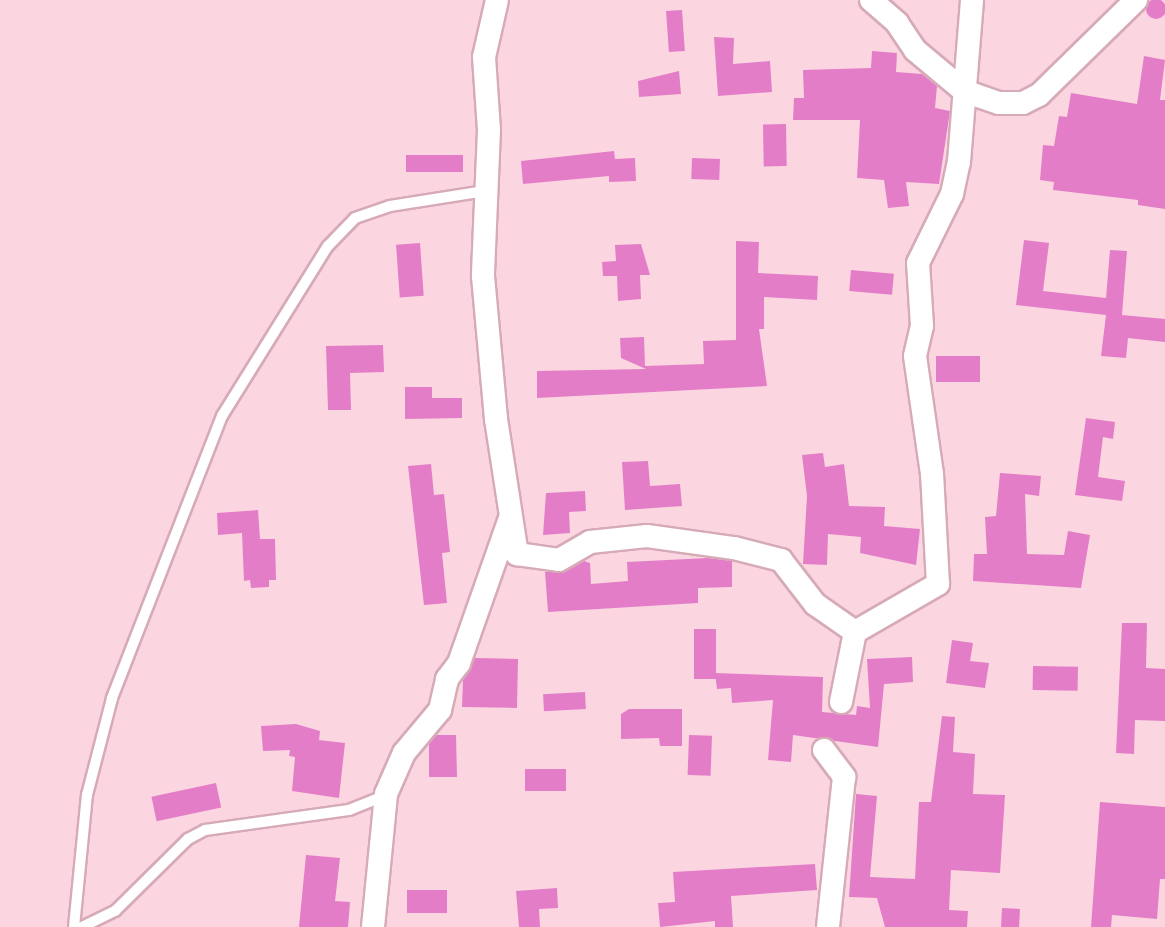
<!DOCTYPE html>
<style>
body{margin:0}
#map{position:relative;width:1165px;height:927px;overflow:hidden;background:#fbd6e1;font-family:"Asap Condensed",sans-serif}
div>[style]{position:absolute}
.building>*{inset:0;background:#e47dc7;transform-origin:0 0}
.round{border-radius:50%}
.roads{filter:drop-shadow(2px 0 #d6aab7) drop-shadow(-2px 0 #d6aab7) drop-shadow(0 2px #d6aab7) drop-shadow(0 -2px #d6aab7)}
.lane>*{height:10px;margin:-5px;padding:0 5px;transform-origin:5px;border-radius:5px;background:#fff}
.street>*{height:22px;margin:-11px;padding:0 11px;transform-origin:11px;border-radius:11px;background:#fff}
span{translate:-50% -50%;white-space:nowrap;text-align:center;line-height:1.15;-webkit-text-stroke:4.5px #fff;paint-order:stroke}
</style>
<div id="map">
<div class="building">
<div class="round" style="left:1146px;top:-1px;width:20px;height:20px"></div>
<div style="left:682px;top:10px;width:41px;height:16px;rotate:86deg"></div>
<div style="clip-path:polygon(714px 37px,734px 38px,733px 64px,770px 61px,772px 92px,718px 96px)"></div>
<div style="clip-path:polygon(872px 51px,897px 53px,896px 72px,922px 74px,937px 86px,935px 108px,950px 111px,939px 184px,906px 182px,909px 206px,888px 208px,884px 180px,857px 178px,860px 120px,793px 120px,794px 98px,804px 98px,803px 70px,871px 68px)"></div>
<div style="clip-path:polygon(1144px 56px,1165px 60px,1160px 100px,1165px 100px,1165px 209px,1138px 205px,1138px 200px,1053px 190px,1054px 182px,1040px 180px,1043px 145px,1054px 146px,1059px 116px,1067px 117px,1071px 93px,1137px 104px)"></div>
<div style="clip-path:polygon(679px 71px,681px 94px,639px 97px,638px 81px)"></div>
<div style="left:786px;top:124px;width:42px;height:23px;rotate:89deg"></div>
<div style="clip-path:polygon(614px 151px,615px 159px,635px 158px,636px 181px,609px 182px,609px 176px,523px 184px,521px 161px)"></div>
<div style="left:463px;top:155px;width:17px;height:57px;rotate:90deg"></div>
<div style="left:692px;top:158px;width:28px;height:21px;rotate:2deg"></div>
<div style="clip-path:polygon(1024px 240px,1049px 243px,1043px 291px,1106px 298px,1110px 250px,1127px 251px,1122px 315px,1165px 319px,1165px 342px,1128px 338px,1126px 358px,1101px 356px,1106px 315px,1016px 305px)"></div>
<div style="clip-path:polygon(736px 241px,759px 242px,758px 273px,818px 276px,817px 300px,764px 297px,764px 329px,759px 329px,767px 386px,537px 398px,537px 371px,646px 369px,621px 358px,620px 338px,644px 337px,645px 366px,704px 364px,703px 341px,736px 340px)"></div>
<div style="left:420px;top:243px;width:53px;height:24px;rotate:86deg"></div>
<div style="clip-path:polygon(641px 244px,650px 275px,640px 275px,641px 299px,618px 301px,617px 276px,603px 276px,602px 262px,616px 261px,615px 245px)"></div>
<div style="left:851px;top:270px;width:43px;height:21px;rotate:5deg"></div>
<div style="clip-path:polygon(383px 345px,384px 372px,350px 373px,351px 410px,328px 410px,326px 346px)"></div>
<div style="left:936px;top:356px;width:44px;height:26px"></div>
<div style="clip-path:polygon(405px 387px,432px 387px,432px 398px,462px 398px,462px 418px,405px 419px)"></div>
<div style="clip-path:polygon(1086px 418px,1115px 422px,1113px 439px,1103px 437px,1098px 477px,1125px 481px,1122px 501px,1075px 495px)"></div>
<div style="clip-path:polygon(823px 453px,825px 467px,844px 464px,849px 506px,885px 507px,884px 526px,920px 529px,916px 565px,860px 553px,861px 537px,828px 534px,827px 565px,803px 564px,807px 496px,802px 455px)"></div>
<div style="clip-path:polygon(648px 461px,650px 486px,680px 484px,682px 506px,625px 510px,622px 462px)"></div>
<div style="clip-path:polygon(431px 464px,434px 495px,444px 494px,450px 552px,442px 553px,447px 603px,424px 605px,408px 466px)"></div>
<div style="clip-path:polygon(1000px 473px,1041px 476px,1039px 496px,1025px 494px,1027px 554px,1064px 555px,1068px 531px,1090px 535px,1081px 588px,973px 581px,974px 554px,987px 554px,985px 517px,996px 516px)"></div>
<div style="clip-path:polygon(585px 491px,586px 511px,569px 512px,570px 533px,543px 535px,546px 493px)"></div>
<div style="clip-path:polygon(258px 510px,260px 539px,275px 539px,276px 580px,269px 580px,269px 587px,251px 588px,250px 580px,244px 581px,242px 533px,218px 535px,217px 513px)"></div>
<div style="clip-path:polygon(708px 558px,732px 561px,732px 587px,698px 588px,698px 603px,548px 612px,545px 572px,565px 572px,584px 561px,590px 563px,591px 584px,628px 581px,627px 562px)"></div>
<div style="clip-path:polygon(1122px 623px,1147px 623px,1146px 668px,1165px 669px,1165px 721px,1135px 720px,1134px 754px,1116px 753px)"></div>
<div style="left:694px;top:629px;width:22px;height:50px"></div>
<div style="clip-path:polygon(952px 640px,973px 643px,970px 661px,989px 663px,985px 688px,946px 683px)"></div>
<div style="clip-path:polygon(912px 657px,913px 682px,884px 684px,878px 747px,793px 735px,791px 762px,768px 760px,773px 700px,732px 703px,731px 688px,717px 689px,715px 673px,823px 677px,822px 712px,856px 715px,857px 706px,870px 708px,867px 659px)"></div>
<div style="clip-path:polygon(475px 658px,518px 659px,517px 708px,462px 707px,463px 680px)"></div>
<div style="left:1033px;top:666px;width:45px;height:24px;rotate:1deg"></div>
<div style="left:585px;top:692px;width:17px;height:42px;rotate:87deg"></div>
<div style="clip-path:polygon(629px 709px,682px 709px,682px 746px,660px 746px,659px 738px,621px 739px,621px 714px)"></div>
<div style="clip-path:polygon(942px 716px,955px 717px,953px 752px,975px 754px,973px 794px,1005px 795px,1000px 873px,951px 870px,949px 910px,968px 911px,967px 927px,885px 927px,877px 898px,849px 897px,856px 794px,877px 796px,870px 877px,915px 879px,919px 802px,931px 802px)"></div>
<div style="clip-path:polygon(296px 724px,320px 731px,319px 740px,345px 743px,339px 798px,292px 791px,295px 757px,289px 756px,290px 750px,263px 751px,261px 726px)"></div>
<div style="clip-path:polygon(436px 735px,456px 735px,457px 777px,429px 777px,429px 744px)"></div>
<div style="left:689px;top:735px;width:23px;height:40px;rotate:2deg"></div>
<div style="left:525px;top:769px;width:41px;height:22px"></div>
<div style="left:216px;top:783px;width:25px;height:66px;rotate:78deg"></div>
<div style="clip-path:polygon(1100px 802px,1165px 807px,1165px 879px,1160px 879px,1157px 919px,1112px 915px,1111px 927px,1091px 927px)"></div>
<div style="clip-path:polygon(306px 855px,340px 858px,335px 901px,350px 902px,348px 927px,299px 927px)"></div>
<div style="clip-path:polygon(815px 864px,817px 890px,731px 896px,733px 927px,715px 927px,715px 921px,660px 927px,658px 903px,675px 902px,673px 872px)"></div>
<div style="clip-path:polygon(557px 888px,558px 908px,539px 909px,540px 927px,519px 927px,516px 891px)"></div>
<div style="left:407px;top:890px;width:40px;height:23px"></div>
<div style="left:1002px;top:908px;width:18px;height:19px;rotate:3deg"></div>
</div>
<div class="roads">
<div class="lane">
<div style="left:74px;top:927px;width:133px;rotate:-84.4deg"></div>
<div style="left:87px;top:795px;width:100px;rotate:-75.5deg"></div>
<div style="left:112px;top:698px;width:303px;rotate:-68.7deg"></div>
<div style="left:222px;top:416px;width:200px;rotate:-58.1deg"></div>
<div style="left:328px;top:246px;width:39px;rotate:-46deg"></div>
<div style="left:355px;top:218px;width:37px;rotate:-19deg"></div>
<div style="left:390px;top:206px;width:96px;rotate:-9deg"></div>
<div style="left:82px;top:927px;width:37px;rotate:-26deg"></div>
<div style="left:115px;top:911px;width:103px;rotate:-44.6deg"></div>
<div style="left:188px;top:839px;width:19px;rotate:-28deg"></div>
<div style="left:205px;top:830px;width:145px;rotate:-7.9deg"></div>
<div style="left:349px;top:810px;width:40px;rotate:-22deg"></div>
</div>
<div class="street">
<div style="left:497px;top:0;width:58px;rotate:102.8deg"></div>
<div style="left:484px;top:57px;width:73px;rotate:86.1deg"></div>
<div style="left:489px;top:130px;width:146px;rotate:92.4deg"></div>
<div style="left:483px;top:276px;width:144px;rotate:84.8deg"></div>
<div style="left:496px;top:419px;width:137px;rotate:81.2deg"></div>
<div style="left:517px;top:554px;width:42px;rotate:8.1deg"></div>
<div style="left:559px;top:560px;width:36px;rotate:-30deg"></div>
<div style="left:590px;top:542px;width:57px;rotate:-6deg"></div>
<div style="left:647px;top:536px;width:88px;rotate:7.9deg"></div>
<div style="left:734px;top:548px;width:49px;rotate:14.3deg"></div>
<div style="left:781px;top:560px;width:56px;rotate:52.3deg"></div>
<div style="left:815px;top:604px;width:49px;rotate:35deg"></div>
<div style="left:871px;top:0;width:35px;rotate:41deg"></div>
<div style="left:897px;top:23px;width:32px;rotate:56deg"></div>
<div style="left:915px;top:50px;width:64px;rotate:39.9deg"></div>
<div style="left:964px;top:91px;width:37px;rotate:19deg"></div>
<div style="left:999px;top:103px;width:24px"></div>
<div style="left:1023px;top:103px;width:18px;rotate:-27deg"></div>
<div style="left:1039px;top:95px;width:136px;rotate:-44.4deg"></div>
<div style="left:841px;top:702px;width:71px;rotate:-78.7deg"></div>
<div style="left:855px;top:632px;width:96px;rotate:-30deg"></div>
<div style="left:938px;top:584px;width:110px;rotate:-93.1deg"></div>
<div style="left:932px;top:474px;width:119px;rotate:-98.2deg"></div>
<div style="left:915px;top:356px;width:31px;rotate:-77deg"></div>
<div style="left:922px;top:326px;width:63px;rotate:-93.6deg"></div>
<div style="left:918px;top:263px;width:77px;rotate:-63.8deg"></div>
<div style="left:952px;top:194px;width:33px;rotate:-78deg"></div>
<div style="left:959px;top:162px;width:163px;rotate:-85.4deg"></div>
<div style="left:824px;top:750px;width:34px;rotate:53deg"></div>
<div style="left:844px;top:777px;width:151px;rotate:96.1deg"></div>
<div style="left:373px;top:927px;width:134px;rotate:-84.4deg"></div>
<div style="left:386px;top:794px;width:45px;rotate:-66.3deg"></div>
<div style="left:404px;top:753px;width:56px;rotate:-50.1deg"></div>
<div style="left:440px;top:710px;width:32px;rotate:-77deg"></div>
<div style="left:447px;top:679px;width:20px;rotate:-53deg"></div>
<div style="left:459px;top:663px;width:154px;rotate:-70.6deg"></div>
</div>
</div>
</div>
